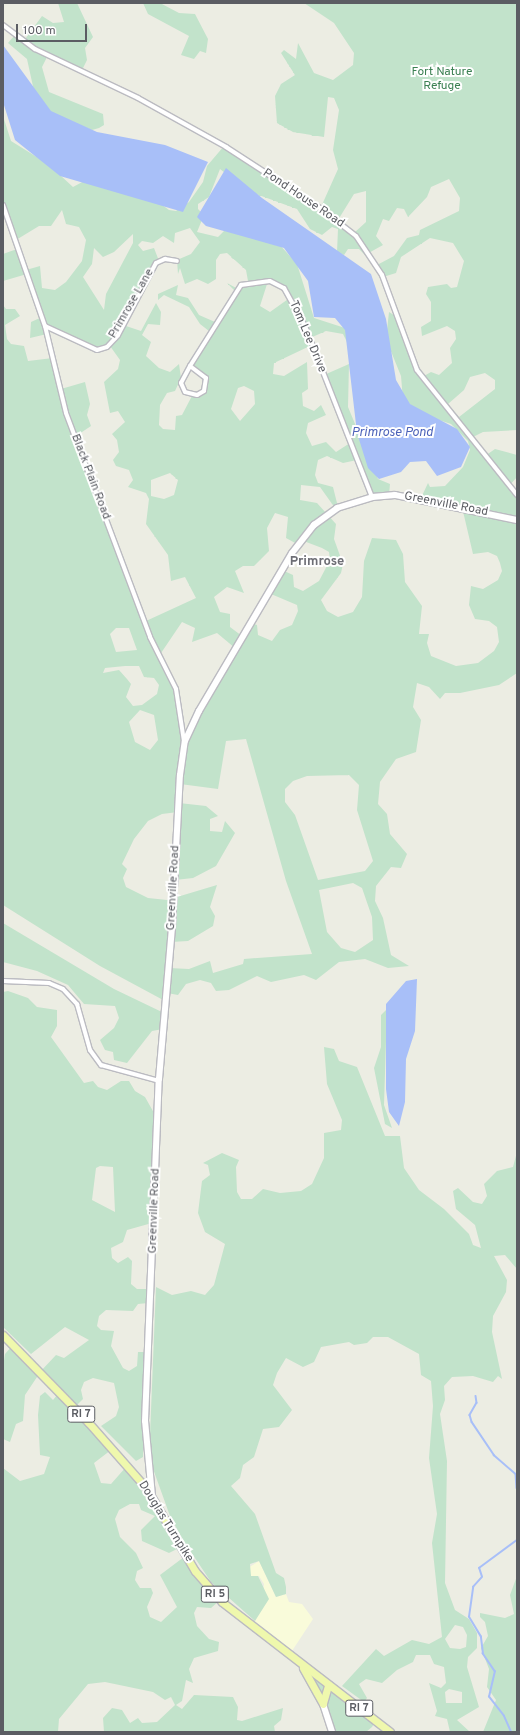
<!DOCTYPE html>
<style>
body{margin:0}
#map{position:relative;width:520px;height:1735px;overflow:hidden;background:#ecede3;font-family:Overpass,sans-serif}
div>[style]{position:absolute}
.commercial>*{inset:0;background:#f9fbda}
.green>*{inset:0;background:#c2e3cb}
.water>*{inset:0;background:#a8bff8}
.stream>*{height:1.5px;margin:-0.75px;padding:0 0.75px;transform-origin:0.75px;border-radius:0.75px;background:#a8bff8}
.roads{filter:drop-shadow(1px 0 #bbbbc1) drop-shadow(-1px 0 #bbbbc1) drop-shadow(0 1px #bbbbc1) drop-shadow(0 -1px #bbbbc1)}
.street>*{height:4px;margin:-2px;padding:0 2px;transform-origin:2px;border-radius:2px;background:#fff}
.secondary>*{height:6px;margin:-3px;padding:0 3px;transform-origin:3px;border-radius:3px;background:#fff}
.primary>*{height:7px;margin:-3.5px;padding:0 3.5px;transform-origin:3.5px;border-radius:3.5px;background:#eff8ad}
span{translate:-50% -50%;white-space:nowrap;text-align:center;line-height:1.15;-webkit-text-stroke:4px #fff;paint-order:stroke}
.shield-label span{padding:1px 3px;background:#fff;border:1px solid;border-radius:3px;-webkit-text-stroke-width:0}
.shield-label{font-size:11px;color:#5b5d63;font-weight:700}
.park-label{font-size:12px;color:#3c8153}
.street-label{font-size:12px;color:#5b5d63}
.water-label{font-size:13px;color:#4d63b9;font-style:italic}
.neighbourhood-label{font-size:13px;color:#6d6e75;font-weight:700}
.frame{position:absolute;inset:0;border:4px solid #5b5d63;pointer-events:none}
.scale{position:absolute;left:16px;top:24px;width:71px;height:18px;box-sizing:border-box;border:2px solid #5b5d63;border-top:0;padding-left:5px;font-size:12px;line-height:14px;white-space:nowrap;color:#5b5d63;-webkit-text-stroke:3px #fff;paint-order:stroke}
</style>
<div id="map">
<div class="commercial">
<div style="clip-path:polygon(259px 1561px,276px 1597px,286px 1594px,289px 1602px,302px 1604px,313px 1619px,290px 1654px,252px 1625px,261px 1610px,264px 1584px,259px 1576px,251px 1576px,248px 1568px)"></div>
</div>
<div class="green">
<div style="clip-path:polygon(58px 3px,77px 3px,93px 37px,85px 48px,87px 60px,82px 70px,47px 57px,42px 67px,49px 92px,103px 114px,104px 125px,99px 128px,92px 130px,50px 114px,34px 91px,27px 59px,8px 43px,14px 36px,23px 42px,42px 16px,53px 23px,64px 22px)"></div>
<div style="clip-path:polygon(143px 3px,160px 3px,179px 13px,195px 14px,208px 39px,206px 53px,200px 51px,194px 59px,181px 55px,189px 36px,148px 14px)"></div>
<div style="clip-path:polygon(evenodd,304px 3px,517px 3px,517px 430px,483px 432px,473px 437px,485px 456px,495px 449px,517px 455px,517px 477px,509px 486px,517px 494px,517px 673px,499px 685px,460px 693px,445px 693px,440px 699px,429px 687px,417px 683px,413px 707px,421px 720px,416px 752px,396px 759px,380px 782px,378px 804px,387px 814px,390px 834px,407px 854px,401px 868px,391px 867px,376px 886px,375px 901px,383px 918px,391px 955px,409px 966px,388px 968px,365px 959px,339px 962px,316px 980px,304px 975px,271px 982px,257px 976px,229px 990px,216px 991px,211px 983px,200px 980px,186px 984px,178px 995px,167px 993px,165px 1001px,100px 966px,3px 905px,3px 305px,6px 309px,15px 309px,20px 316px,5px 325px,7px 339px,11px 344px,24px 346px,28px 361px,53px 358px,61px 389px,85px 382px,90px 404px,87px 415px,91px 426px,76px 436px,146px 621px,196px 598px,185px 577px,171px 581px,168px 555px,146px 524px,149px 499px,146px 493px,128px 487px,133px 480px,129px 470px,116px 466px,113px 460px,119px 452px,117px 440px,112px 434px,125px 422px,118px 411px,110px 413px,104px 382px,118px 369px,120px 360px,110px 346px,98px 349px,47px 326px,47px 334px,30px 338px,31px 322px,42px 317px,27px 274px,3px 281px,3px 254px,17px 249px,26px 270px,40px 266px,42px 288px,55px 290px,66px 282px,82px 261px,86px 240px,79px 227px,66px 224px,62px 210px,51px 226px,39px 226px,16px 240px,3px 204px,3px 116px,11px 141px,48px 164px,73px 187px,86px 180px,141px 189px,169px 210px,176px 211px,189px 202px,203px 182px,207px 166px,224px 146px,321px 207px,338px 169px,333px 150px,339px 110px,334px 98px,328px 97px,324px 137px,293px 132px,277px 123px,275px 96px,281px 84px,295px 75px,281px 53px,284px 50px,296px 59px,298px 43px,314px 73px,333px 80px,353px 65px,354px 53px,334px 23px,304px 3px,220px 169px,248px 191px,297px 209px,310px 229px,322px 235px,332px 227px,338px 229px,337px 252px,344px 255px,348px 249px,359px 249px,365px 255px,383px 245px,376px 236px,383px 219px,389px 221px,397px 208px,404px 209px,408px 217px,427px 197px,431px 187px,449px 179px,460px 198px,459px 211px,420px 230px,419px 235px,407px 238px,394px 256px,377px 265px,383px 277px,396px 273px,401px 257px,430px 238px,453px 243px,464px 261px,457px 287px,451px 288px,447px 284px,428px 287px,426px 294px,431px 302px,431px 321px,421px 327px,422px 336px,447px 326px,455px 331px,456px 339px,450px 348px,452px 363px,439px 375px,431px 372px,424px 376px,409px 354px,397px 317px,389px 312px,386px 339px,401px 376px,403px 400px,427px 416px,451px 424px,468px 441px,470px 450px,463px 467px,445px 486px,430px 487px,428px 483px,421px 498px,462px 507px,473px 554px,488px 552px,497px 556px,500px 563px,502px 571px,498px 580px,483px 589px,471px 586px,469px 605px,475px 619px,489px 621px,497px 627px,499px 642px,494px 651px,478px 663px,456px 666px,431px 656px,427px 643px,429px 634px,419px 634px,422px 606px,405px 582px,403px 554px,396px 540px,372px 538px,364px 561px,362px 597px,353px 612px,338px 617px,327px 611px,321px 600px,341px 573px,343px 564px,334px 539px,336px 524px,317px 503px,300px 500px,301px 485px,320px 487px,335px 508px,338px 507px,333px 487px,318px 483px,315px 475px,318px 460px,327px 456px,343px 463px,357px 460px,372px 496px,389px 495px,390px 484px,378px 479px,348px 407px,349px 364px,324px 375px,350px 443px,336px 452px,326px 442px,312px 446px,306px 433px,308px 423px,326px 415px,321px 405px,314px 411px,303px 406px,302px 393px,308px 389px,307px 362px,284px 376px,273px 374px,274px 363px,312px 345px,310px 338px,326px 331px,343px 334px,351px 350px,345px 328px,314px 318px,297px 264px,279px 244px,241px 232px,224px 231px,218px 237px,197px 232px,204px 215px,198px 209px,198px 204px,209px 197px,220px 169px,304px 3px,366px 191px,366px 222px,354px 233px,338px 220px,354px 194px,366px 191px,304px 3px,190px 228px,200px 242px,191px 254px,177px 260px,178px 274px,180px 268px,185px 284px,197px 279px,208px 284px,216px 279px,216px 260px,220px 254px,227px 253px,246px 270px,248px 281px,238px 289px,227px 283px,236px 292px,215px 322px,199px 315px,188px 298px,176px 295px,178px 285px,158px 294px,158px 300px,164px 295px,189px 307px,200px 324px,209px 331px,190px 365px,205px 377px,204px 390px,193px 394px,182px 415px,176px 416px,175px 430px,163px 429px,159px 425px,160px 405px,167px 393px,175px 391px,181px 378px,179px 364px,170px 372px,159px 368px,146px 356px,151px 342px,142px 335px,148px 324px,160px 325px,161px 312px,156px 303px,141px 331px,123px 325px,159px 261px,154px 248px,143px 251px,138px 245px,142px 241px,153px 243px,163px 236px,174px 243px,175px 233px,190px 228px,304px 3px,133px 234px,133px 243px,106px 294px,104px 310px,83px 277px,92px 264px,94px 248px,103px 257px,114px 252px,133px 234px,304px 3px,268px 281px,284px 288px,291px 297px,270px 312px,260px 306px,268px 281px,304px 3px,485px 373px,495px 380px,495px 389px,459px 417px,448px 404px,464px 390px,470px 377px,485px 373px,304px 3px,244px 386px,254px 391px,255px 404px,240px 421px,231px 409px,238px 388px,244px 386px,304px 3px,170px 473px,178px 480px,174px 495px,164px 499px,151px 496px,151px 480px,170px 473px,304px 3px,275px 513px,288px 517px,286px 538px,297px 544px,301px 540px,322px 548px,329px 552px,330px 560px,319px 581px,303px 591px,294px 587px,293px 575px,282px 570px,271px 594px,297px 605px,298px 611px,292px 625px,280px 630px,272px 641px,258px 635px,257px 625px,251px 623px,242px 636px,230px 627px,230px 614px,220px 612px,214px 597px,227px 587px,244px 593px,235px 571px,243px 566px,254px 566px,269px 551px,267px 528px,275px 513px,304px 3px,182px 622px,195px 628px,192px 642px,217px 633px,235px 648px,184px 739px,176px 689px,159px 656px,182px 622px,304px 3px,129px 628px,137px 650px,116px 652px,110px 634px,116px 628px,129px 628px,304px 3px,125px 666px,139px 666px,144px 677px,154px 678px,159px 685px,157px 694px,142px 705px,133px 706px,126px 697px,131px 684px,127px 679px,119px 670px,103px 673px,105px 668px,125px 666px,304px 3px,140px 710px,154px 715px,158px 740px,150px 750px,135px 742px,129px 722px,140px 710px,304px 3px,246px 739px,286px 881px,312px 954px,244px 959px,243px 964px,213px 973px,210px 961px,189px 969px,169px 968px,171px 942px,188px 941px,213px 926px,215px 916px,210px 907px,217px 885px,167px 900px,148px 898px,126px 887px,123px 878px,127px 869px,122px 864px,134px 839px,148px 821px,162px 814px,178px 812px,175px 880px,193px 878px,216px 866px,235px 833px,225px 821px,222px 832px,210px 831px,210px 819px,218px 816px,206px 806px,179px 803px,180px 784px,218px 789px,226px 741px,246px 739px,304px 3px,349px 775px,359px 785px,357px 810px,373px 861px,365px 871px,318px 880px,295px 815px,285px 802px,285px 789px,293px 781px,307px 776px,349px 775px,304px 3px,353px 883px,362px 888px,372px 917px,373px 940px,355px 952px,341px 948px,327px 932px,319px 890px,353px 883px)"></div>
<div style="clip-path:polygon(3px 923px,114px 989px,164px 1013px,163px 1029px,152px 1031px,127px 1063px,114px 1060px,113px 1052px,105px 1050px,100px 1040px,114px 1028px,119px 1018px,115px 1006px,84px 1004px,68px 985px,37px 971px,3px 962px)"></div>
<div style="clip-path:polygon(evenodd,8px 991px,28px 998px,37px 1007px,57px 1010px,57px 1026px,51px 1037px,84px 1083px,93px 1081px,98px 1087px,107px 1090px,121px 1081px,129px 1081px,135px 1091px,145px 1097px,158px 1120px,152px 1223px,127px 1230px,123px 1242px,111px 1248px,112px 1258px,118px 1263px,128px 1257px,132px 1261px,131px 1284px,137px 1289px,149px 1289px,148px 1303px,138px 1304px,133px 1311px,106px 1310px,99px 1316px,97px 1326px,101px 1330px,114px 1331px,111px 1346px,123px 1368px,129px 1371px,137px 1366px,138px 1352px,146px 1352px,143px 1457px,136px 1461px,101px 1426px,116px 1416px,119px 1407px,114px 1383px,93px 1378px,84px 1382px,81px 1390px,83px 1399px,75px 1407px,40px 1372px,56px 1355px,64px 1358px,89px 1340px,65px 1327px,31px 1354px,3px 1327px,3px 992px,8px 991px,100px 1166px,113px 1167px,115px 1212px,92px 1200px,96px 1168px,100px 1166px)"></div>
<div style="clip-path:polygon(387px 1009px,384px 1105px,392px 1128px,385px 1124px,374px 1068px,381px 1047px,381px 1015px)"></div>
<div style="clip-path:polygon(evenodd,324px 1047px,334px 1049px,339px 1061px,357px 1067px,385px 1136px,400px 1136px,404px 1168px,419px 1190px,444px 1209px,469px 1234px,473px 1245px,481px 1248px,475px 1225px,456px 1209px,453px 1191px,458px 1188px,473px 1202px,482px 1204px,487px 1196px,484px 1184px,497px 1171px,513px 1167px,517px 1152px,517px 1269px,505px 1255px,494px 1256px,507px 1280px,506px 1292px,493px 1316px,492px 1332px,502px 1379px,498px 1376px,493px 1382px,473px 1376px,452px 1377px,444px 1386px,445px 1400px,440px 1414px,447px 1461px,445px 1583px,455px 1610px,469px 1619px,477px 1633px,477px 1648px,468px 1657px,467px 1667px,479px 1707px,457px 1720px,470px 1732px,450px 1732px,447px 1719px,435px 1716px,437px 1711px,429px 1683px,441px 1688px,446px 1683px,444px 1667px,434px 1664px,430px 1655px,416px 1655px,413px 1662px,397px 1670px,382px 1683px,366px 1679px,359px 1684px,367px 1698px,364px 1702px,342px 1686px,376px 1649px,384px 1656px,412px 1640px,429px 1644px,442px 1637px,432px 1543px,437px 1514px,429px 1458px,433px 1406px,431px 1381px,421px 1375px,419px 1354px,388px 1337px,373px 1337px,367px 1343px,354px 1345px,349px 1342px,321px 1347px,314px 1362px,303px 1367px,286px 1358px,277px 1373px,273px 1385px,292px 1410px,279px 1427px,263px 1429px,254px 1457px,243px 1465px,240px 1478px,231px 1486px,255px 1514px,276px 1573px,284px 1578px,286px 1587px,286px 1594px,276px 1597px,259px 1561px,250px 1564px,251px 1576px,258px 1576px,269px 1599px,255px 1621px,211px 1582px,183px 1540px,170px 1516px,152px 1466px,150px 1435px,156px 1287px,172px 1295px,191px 1291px,205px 1295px,214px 1285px,225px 1244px,205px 1232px,198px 1213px,202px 1181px,210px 1175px,208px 1165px,203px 1163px,222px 1153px,239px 1160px,236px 1167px,237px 1192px,241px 1199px,252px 1199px,263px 1189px,280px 1193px,301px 1191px,312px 1184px,324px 1158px,324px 1133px,341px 1130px,342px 1120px,327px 1084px,324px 1047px,455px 1625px,463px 1627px,467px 1635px,466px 1647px,460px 1649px,450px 1648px,445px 1639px,455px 1625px,324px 1047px,449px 1689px,462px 1692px,462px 1703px,446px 1703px,445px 1692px,449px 1689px)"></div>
<div style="clip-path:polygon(12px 1346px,39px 1374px,25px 1395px,23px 1421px,16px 1424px,10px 1442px,3px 1439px,3px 1367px,5px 1354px)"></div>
<div style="clip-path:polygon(45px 1392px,53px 1400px,58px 1394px,111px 1450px,94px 1463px,101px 1483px,111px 1484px,126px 1467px,179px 1548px,169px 1553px,142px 1541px,141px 1530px,155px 1516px,141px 1510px,139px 1504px,130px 1504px,119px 1510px,115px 1519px,120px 1537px,136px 1553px,143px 1568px,137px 1571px,135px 1580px,140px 1588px,151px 1588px,153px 1593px,147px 1607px,150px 1617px,161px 1622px,177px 1607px,160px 1575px,184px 1557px,219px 1601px,211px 1608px,197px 1607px,194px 1613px,197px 1626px,209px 1639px,219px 1642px,218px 1651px,194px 1658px,189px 1669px,193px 1683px,186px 1680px,182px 1701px,176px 1705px,182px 1709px,194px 1695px,233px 1697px,238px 1707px,237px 1720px,242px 1721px,283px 1708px,281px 1720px,274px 1726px,275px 1732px,104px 1732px,103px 1718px,112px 1708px,122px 1710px,130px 1723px,138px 1718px,142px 1723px,157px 1722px,175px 1705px,171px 1697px,165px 1700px,153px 1692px,105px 1682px,88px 1684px,59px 1719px,58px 1732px,3px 1732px,3px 1468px,20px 1481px,44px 1474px,50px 1457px,40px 1455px,38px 1415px,40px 1396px)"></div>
<div style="clip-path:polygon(517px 1576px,517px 1732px,483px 1732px,496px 1700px,487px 1687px,489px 1669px,481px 1648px,488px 1636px,485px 1622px,480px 1617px,480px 1613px,505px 1618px,514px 1614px,510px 1595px)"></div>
<div style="clip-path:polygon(312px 1675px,375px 1722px,372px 1727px,366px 1732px,332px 1732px)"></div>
</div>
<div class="water">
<div style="clip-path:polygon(3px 45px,51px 111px,97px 132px,165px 145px,208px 162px,183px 212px,60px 176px,15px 140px,3px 102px)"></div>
<div style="clip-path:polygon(226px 168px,262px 198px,371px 274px,386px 319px,396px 380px,410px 404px,457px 429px,470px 447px,461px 467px,437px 476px,426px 461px,410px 462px,401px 472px,379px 479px,368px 468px,357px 433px,345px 330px,335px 318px,314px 317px,308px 281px,284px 248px,206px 226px,197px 217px)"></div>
<div style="clip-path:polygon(417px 979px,415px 1031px,406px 1059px,405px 1102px,399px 1126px,389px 1112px,386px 1089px,386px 1004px,406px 981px)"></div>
</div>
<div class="stream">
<div style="left:476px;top:1396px;width:7px;rotate:82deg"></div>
<div style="left:477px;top:1403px;width:14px;rotate:120deg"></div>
<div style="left:470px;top:1415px;width:7px;rotate:74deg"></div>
<div style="left:472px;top:1422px;width:40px;rotate:56deg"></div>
<div style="left:494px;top:1455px;width:29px;rotate:41deg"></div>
<div style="left:516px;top:1474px;width:14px;rotate:86deg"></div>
<div style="left:511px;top:1732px;width:17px;rotate:-114deg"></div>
<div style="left:504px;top:1716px;width:24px;rotate:-128deg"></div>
<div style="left:489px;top:1697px;width:26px;rotate:-77deg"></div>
<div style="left:495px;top:1672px;width:22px;rotate:-124deg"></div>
<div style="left:483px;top:1654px;width:17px;rotate:-97deg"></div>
<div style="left:481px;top:1637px;width:23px;rotate:-121deg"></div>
<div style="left:469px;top:1617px;width:30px;rotate:-82deg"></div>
<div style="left:473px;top:1587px;width:13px;rotate:-48deg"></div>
<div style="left:482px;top:1577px;width:9px;rotate:-108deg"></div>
<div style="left:479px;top:1568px;width:47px;rotate:-36.4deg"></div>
</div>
<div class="roads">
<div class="street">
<div style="left:3px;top:25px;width:40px;rotate:37deg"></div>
<div style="left:35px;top:49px;width:114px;rotate:25.4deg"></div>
<div style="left:138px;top:98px;width:101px;rotate:29.1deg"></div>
<div style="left:226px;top:147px;width:112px;rotate:33deg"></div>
<div style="left:320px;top:208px;width:46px;rotate:37.9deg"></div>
<div style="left:356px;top:236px;width:47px;rotate:56.3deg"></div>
<div style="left:382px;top:275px;width:101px;rotate:69.8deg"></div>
<div style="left:417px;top:370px;width:160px;rotate:51.3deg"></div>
<div style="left:3px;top:205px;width:128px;rotate:70.9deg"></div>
<div style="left:45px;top:326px;width:89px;rotate:76.4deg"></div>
<div style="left:66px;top:413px;width:239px;rotate:69.4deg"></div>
<div style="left:150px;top:637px;width:58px;rotate:63.4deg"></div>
<div style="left:176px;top:689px;width:53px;rotate:81.3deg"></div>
<div style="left:45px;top:326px;width:57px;rotate:24.8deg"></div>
<div style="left:97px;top:350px;width:10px;rotate:-17deg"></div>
<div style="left:107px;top:347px;width:16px;rotate:-47deg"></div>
<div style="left:118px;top:335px;width:81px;rotate:-62.2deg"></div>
<div style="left:156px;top:263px;width:10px;rotate:-24deg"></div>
<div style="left:165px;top:259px;width:12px;rotate:9deg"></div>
<div style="left:190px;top:366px;width:96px;rotate:-57.8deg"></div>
<div style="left:241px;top:285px;width:29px;rotate:-8deg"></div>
<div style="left:270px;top:281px;width:16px;rotate:27deg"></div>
<div style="left:284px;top:288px;width:43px;rotate:61.1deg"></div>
<div style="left:305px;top:326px;width:184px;rotate:68.6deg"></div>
<div style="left:190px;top:366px;width:20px;rotate:37deg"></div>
<div style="left:206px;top:378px;width:13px;rotate:99deg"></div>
<div style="left:204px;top:391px;width:8px;rotate:150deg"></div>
<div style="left:197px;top:395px;width:12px;rotate:-166deg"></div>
<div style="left:185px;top:392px;width:10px;rotate:-114deg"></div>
<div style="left:181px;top:383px;width:19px;rotate:-62deg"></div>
<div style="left:3px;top:981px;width:46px;rotate:2.5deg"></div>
<div style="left:49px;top:983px;width:15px;rotate:23deg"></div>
<div style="left:63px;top:989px;width:21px;rotate:47deg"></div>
<div style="left:77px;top:1004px;width:48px;rotate:74.2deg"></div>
<div style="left:90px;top:1050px;width:19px;rotate:54deg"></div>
<div style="left:101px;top:1065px;width:60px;rotate:15.4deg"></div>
</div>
<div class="secondary">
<div style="left:152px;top:1496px;width:75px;rotate:-95.3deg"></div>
<div style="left:145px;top:1421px;width:342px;rotate:-87.7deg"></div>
<div style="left:159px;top:1079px;width:154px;rotate:-85.1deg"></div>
<div style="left:172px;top:926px;width:151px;rotate:-87deg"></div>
<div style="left:180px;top:775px;width:34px;rotate:-82deg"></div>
<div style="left:185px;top:741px;width:33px;rotate:-65deg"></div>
<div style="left:199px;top:711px;width:183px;rotate:-59.5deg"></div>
<div style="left:292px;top:553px;width:36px;rotate:-52deg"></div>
<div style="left:314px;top:525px;width:29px;rotate:-36deg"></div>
<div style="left:337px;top:508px;width:37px;rotate:-17deg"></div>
<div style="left:372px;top:497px;width:23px;rotate:-5deg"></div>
<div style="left:395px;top:495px;width:125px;rotate:11.6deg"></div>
<div style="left:323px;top:1704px;width:29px;rotate:72deg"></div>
</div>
<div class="primary">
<div style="left:3px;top:1335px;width:122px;rotate:45.7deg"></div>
<div style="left:88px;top:1422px;width:89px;rotate:48.6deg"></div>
<div style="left:147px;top:1489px;width:95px;rotate:59.7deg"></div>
<div style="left:195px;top:1571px;width:41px;rotate:48.9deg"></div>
<div style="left:222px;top:1602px;width:212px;rotate:37.7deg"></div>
<div style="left:303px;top:1668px;width:41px;rotate:60.9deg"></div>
<div style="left:323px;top:1703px;width:19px;rotate:-74deg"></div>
</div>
</div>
<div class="shield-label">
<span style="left:81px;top:1414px">RI 7</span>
<span style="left:215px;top:1594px">RI 5</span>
<span style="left:359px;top:1708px">RI 7</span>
</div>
<div class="park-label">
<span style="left:442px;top:80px">Fort Nature<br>Refuge</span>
</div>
<div class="street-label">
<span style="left:303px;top:199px;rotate:34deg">Pond House Road</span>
<span style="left:132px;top:304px;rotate:-60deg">Primrose Lane</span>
<span style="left:307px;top:337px;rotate:67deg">Tom Lee Drive</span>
<span style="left:90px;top:477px;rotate:69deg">Black Plain Road</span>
<span style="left:446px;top:505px;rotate:11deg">Greenville Road</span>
<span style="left:174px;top:888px;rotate:-87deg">Greenville Road</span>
<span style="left:155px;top:1211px;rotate:-88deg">Greenville Road</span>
<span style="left:165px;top:1522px;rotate:58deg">Douglas Turnpike</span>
</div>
<div class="water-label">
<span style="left:392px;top:433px">Primrose Pond</span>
</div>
<div class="neighbourhood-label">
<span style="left:317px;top:562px">Primrose</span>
</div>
<div class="frame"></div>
<div class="scale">100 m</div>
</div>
